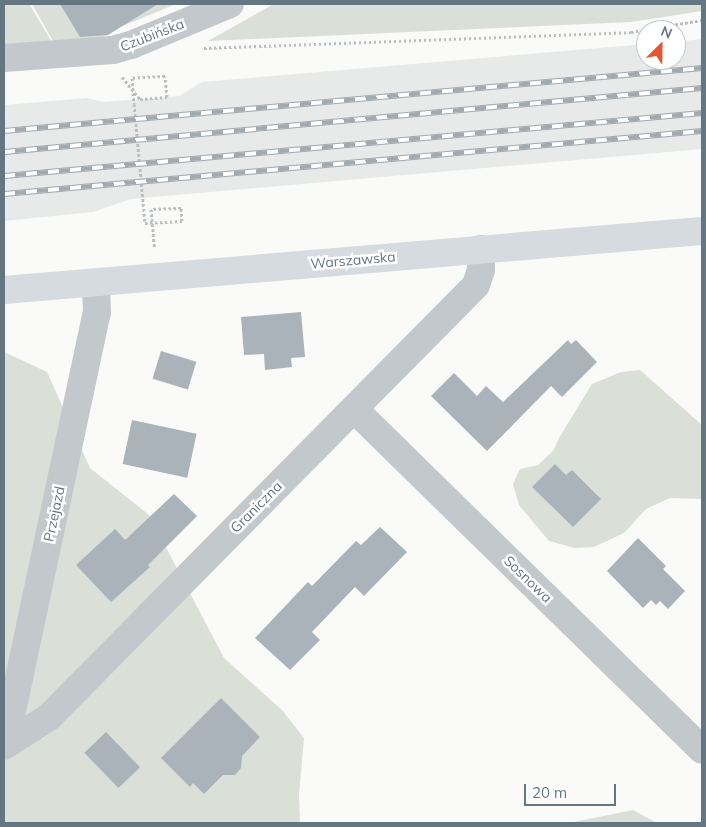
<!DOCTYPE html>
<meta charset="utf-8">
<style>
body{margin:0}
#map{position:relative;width:706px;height:827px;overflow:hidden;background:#fafaf8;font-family:Mulish,sans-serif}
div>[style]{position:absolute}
.built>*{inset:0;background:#e8e9e9}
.green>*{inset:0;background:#dadfd7}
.building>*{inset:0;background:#aab3b9;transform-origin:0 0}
.path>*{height:3px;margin-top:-1.5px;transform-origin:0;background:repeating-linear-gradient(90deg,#bbbfc2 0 2.5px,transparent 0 5px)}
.street>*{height:28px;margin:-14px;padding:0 14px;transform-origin:14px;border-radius:14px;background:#c3c8cc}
.secondary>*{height:28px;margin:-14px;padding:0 14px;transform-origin:14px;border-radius:14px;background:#d6dbdf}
.rail>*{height:5.5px;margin-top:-2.75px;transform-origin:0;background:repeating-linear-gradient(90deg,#fff 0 11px,#a2aab0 0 22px);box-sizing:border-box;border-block:1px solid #a2aab0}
span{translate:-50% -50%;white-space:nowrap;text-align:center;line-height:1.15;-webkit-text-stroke:5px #fff;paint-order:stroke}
.street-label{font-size:14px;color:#657683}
.frame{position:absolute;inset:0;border:5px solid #657683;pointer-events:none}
.north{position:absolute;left:636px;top:20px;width:50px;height:50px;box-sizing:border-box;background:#fff;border:1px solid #c1c8cd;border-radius:50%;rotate:23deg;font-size:14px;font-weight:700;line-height:20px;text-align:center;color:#657683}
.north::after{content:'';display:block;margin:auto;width:18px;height:22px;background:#e4572e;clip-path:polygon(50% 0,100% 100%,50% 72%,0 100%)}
.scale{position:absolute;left:524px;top:784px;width:92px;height:22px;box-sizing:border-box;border:2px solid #657683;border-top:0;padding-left:6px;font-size:15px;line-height:18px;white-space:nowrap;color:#657683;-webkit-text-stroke:4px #fff;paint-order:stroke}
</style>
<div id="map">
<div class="built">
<div style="clip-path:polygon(702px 39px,702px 149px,131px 199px,93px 212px,4px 221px,4px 105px,87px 98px,103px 102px,179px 96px,202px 82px,646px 44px,646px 60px,676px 60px,676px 42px)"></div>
</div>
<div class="green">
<div style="clip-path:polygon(4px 4px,29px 4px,56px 49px,4px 53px)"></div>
<div style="clip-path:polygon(32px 4px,176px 4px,120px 27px,87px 47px,57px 48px)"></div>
<div style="clip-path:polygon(274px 4px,702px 4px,702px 11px,631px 22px,208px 41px)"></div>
<div style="clip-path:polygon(4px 352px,47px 372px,90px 468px,149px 515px,224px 658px,282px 710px,304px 738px,299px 795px,300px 823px,4px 823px)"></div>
<div style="clip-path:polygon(640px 370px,702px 425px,702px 499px,670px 498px,646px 509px,624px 533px,594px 547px,575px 548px,549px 541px,519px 505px,513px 484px,520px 469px,538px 465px,553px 451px,559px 438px,592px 384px,621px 372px)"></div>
<div style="clip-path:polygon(633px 810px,657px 823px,573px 823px,574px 822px)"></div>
</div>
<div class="building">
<div style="clip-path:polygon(60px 4px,158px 4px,108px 35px,80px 37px)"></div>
<div style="clip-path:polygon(301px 312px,305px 357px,291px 358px,292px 367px,265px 370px,264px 354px,244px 355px,241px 317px)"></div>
<div style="clip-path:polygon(568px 340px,571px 344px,576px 340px,597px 362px,562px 397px,551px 386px,487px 451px,431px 396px,454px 373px,477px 396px,486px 386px,503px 402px)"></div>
<div style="left:161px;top:351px;width:37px;height:29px;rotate:17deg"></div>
<div style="left:132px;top:420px;width:66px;height:45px;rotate:12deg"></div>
<div style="clip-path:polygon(555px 464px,566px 475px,572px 470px,601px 499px,573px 527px,532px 487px)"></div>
<div style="clip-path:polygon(174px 494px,197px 516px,148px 565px,150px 567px,111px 602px,76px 565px,115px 529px,125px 540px)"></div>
<div style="clip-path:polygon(380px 527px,407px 552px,364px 596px,355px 587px,312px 632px,320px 640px,290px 670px,255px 638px,308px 582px,312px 586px,356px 541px,361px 545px)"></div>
<div style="clip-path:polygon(638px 538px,666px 566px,663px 569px,685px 591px,668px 609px,660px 601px,656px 605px,651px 600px,643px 608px,607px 571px)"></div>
<div style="clip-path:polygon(221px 698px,260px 737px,242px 756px,241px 768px,235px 775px,223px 775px,204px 794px,193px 783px,190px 787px,161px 758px)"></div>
<div style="left:106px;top:732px;width:49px;height:30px;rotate:46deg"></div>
</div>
<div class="path">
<div style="left:204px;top:48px;width:427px;rotate:-2.1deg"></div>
<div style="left:631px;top:32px;width:72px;rotate:-9.6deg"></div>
<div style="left:122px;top:77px;width:28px;rotate:51deg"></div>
<div style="left:140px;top:99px;width:27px;rotate:-4deg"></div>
<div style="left:167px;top:97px;width:21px;rotate:-95deg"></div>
<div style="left:165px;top:76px;width:33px;rotate:177deg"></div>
<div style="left:132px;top:78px;width:26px;rotate:86deg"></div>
<div style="left:134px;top:104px;width:120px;rotate:84.7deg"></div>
<div style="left:145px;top:223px;width:37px;rotate:-3deg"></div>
<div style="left:182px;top:221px;width:13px;rotate:-94deg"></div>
<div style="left:181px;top:208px;width:30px;rotate:178deg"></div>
<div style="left:151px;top:209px;width:38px;rotate:85deg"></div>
</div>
<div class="street">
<div style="left:4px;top:58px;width:109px;rotate:-4.2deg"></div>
<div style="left:113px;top:50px;width:19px;rotate:-16deg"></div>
<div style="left:131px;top:45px;width:107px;rotate:-22.5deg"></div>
<div style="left:354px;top:409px;width:487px;rotate:44.4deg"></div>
<div style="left:5px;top:744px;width:441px;rotate:-78deg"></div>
<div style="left:97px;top:313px;width:30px;rotate:-92deg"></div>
<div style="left:4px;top:746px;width:54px;rotate:-32.8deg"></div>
<div style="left:49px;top:717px;width:607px;rotate:-45.33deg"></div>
<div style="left:476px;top:285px;width:16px;rotate:-72deg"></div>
<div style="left:481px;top:270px;width:21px;rotate:-90deg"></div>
</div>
<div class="secondary">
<div style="left:4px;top:290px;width:700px;rotate:-4.83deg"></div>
</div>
<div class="rail">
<div style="left:4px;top:131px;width:701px;rotate:-5.16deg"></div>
<div style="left:4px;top:152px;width:701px;rotate:-5.24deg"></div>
<div style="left:4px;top:176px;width:701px;rotate:-5.16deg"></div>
<div style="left:4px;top:194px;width:701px;rotate:-5.16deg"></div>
</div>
<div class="street-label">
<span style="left:152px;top:35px;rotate:-21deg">Czubińska</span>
<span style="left:353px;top:260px;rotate:-5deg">Warszawska</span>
<span style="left:256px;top:507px;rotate:-45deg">Graniczna</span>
<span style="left:54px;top:514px;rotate:-78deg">Przejazd</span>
<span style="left:528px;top:579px;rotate:44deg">Sosnowa</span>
</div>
<div class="frame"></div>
<div class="north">N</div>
<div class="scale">20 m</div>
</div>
